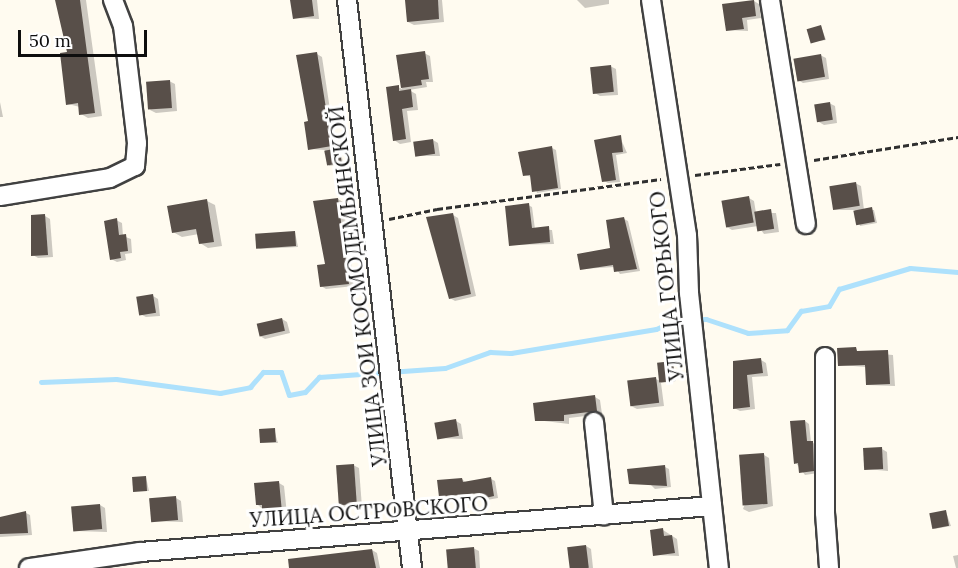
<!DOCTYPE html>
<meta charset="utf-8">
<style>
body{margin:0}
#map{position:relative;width:958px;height:568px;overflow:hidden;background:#fffbf0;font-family:Lora,serif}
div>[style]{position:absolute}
.shadow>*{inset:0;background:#0003}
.stream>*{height:5px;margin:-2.5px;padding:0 2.5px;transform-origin:2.5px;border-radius:2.5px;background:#aee1fc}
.building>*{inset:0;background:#584f49;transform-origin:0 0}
.path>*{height:3px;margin-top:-1.5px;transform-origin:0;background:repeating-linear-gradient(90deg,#303030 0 6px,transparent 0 9px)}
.roads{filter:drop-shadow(2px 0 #414141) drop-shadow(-2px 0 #414141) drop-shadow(0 2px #414141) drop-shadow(0 -2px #414141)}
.minor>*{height:18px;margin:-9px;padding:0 9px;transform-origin:9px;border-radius:9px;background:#fff}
span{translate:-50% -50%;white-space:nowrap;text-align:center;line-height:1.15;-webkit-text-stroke:6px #fff;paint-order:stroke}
.street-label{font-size:21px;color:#0e0e0e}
.scale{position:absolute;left:18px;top:30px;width:129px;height:27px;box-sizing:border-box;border:3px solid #0e0e0e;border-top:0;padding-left:8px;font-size:18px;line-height:21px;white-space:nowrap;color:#0e0e0e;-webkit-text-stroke:4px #fff;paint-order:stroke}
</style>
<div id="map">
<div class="shadow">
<div style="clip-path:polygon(58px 0,86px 0,102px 116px,88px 118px,81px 114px,80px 107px,68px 104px,68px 54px)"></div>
<div style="clip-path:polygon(291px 0,317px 0,319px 19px,294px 18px)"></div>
<div style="clip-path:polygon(407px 0,442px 0,444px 22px,414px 25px,408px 22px)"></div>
<div style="clip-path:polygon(577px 0,609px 0,609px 4px,585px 8px)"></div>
<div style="clip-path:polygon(754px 1px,759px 4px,761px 18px,747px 20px,748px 31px,727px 30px)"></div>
<div style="clip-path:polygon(821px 26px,826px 40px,811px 42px)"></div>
<div style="clip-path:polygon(424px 53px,430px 56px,433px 82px,426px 82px,427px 87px,409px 90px,416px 94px,418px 110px,407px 111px,411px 142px,400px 144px,394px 140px,398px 87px,402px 89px,398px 56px)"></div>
<div style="clip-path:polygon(317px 54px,322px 57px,336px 149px,341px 150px,343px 164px,329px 166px,325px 150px,309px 149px)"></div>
<div style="clip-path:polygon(820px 55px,826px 58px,829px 79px,803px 83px,798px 80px)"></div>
<div style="clip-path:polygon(610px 66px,616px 69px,618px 95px,600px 96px,595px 93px)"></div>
<div style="clip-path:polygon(169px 81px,175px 84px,177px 111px,156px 113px,150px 110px)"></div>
<div style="clip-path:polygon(0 102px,3px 117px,0 117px)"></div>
<div style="clip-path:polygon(829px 103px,835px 106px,837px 123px,824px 125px,819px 122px)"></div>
<div style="clip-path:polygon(620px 137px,627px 153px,616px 155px,620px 182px,608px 183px,604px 181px,596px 141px)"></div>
<div style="clip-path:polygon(433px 140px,438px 143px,440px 156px,417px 156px)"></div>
<div style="clip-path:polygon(552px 148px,556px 150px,561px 189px,537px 193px,532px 177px,524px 175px)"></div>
<div style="clip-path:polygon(855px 183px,861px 186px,864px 210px,874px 210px,877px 223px,860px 226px,855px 210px,834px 210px)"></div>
<div style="clip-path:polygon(749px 198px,754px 201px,756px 213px,776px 213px,779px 232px,764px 234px,758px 226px,732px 230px,727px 227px)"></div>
<div style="clip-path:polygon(338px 199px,343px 202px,354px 286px,326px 289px,321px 286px,327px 265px,315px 202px)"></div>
<div style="clip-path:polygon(207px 201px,215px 205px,222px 246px,208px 248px,200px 243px,199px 234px,182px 237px,173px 232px)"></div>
<div style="clip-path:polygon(528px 205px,532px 207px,535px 229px,552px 230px,554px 244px,511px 245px)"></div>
<div style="clip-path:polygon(453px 215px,458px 218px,476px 296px,455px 301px,450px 298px)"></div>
<div style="clip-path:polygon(45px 216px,50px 219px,53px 257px,38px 258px,33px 255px)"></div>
<div style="clip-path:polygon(624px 219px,628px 221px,640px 271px,620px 274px,615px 267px,581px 269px,612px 250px)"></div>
<div style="clip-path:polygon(116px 220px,122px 223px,123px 236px,131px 239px,132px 253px,125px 254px,126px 260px,117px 262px,111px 259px)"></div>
<div style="clip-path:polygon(295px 232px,298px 247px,258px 249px)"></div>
<div style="clip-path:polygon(153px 296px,158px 299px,160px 316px,146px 317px,140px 314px)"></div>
<div style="clip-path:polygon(282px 319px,287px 322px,290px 333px,265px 339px,260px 336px)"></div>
<div style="clip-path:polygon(839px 350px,893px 355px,895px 386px,867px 385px,866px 367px,840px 365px)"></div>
<div style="clip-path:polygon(761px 360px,766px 363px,768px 376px,752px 377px,755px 409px,740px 411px,734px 408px,734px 363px)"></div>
<div style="clip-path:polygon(672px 363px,676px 381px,661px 383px,664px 406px,637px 409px,631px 406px,656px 379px,660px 381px)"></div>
<div style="clip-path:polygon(595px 397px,600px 400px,602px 414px,569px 418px,569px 424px,536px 420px)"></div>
<div style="clip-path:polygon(456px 421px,461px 424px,463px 439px,437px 438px)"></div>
<div style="clip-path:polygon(805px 421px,809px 424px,811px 442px,817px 445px,818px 473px,805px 475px,796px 463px)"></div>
<div style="clip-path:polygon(274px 430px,278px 443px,262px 443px)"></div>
<div style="clip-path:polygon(882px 449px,887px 452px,888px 471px,866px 469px)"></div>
<div style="clip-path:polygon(764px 455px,769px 458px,773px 506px,749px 512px,743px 509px)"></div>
<div style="clip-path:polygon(353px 465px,359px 468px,362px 507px,346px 508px,341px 505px)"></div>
<div style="clip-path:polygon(665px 467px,669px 469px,671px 487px,655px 489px,650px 484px,630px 483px)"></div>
<div style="clip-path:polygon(146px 477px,149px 491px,135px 491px)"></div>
<div style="clip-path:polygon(462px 479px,466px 483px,491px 479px,495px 481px,498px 498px,487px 500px,482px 494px,441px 496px)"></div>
<div style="clip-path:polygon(279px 483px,284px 486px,287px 514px,269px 515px,257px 504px)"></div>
<div style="clip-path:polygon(176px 498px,181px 501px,183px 522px,152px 521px)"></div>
<div style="clip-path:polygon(100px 505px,105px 508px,107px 532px,75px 531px)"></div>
<div style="clip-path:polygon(946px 512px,951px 526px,934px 529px)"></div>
<div style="clip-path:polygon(26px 513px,30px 515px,32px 535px,0 537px,0 518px)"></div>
<div style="clip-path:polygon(663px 530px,677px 539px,679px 556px,655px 555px)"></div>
<div style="clip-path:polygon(586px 546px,591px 549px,593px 568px,571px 568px)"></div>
<div style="clip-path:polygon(473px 548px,479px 551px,480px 568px,450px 568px)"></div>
<div style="clip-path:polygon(372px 550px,377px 553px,380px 568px,311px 568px)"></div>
<div style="clip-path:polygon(958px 555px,958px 568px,956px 568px,953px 556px)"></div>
</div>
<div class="stream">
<div style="left:41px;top:382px;width:75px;rotate:-2.3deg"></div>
<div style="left:116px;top:379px;width:105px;rotate:7.7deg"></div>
<div style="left:220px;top:393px;width:31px;rotate:-11deg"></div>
<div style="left:250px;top:387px;width:20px;rotate:-49deg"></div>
<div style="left:263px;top:372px;width:18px"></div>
<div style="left:281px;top:372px;width:24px;rotate:71deg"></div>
<div style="left:289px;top:395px;width:16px;rotate:-11deg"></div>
<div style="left:305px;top:392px;width:21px;rotate:-47deg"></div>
<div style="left:319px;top:377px;width:126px;rotate:-4.1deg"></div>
<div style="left:445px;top:368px;width:48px;rotate:-19.6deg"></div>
<div style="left:490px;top:352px;width:21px;rotate:3deg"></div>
<div style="left:511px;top:353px;width:147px;rotate:-9.4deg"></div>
<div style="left:656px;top:329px;width:22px;rotate:-24deg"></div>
<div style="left:676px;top:320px;width:30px;rotate:-2deg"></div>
<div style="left:706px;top:319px;width:44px;rotate:18.4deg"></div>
<div style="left:748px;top:333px;width:39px;rotate:-4deg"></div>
<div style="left:787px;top:330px;width:24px;rotate:-54deg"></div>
<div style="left:801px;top:311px;width:28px;rotate:-10deg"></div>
<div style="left:829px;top:306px;width:20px;rotate:-60deg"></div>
<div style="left:839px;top:289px;width:74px;rotate:-16.5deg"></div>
<div style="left:910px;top:268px;width:48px;rotate:4.8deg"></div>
</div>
<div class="building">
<div style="clip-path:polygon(55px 0,80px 0,95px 113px,79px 115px,78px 103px,66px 105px,60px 53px,67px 52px)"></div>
<div style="clip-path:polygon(290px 0,312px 0,314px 16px,293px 19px)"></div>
<div style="clip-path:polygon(405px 0,438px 0,439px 19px,407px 22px)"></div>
<div style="clip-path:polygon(754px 0,756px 16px,742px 18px,744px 29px,726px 31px,722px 4px)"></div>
<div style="left:821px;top:25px;width:15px;height:15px;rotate:74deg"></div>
<div style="clip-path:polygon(425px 51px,429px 79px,421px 80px,422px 85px,401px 88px,396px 55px)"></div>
<div style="clip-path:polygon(317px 52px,332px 146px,308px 150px,304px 122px,308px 121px,296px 55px)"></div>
<div style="left:821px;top:54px;width:23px;height:28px;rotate:80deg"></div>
<div style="left:611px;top:65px;width:27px;height:21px;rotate:84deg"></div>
<div style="left:170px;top:80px;width:28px;height:24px;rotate:86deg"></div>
<div style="clip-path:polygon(399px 85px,399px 91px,411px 89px,413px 107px,402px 109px,406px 139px,393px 141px,386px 87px)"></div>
<div style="left:830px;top:102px;width:18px;height:16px;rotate:81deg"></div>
<div style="clip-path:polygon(621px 135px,623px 152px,612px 153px,616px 180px,602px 182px,594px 140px)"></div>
<div style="left:433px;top:139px;width:15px;height:20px;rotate:82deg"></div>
<div style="clip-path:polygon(552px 146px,558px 188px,532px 192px,530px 175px,523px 176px,518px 152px)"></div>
<div style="left:339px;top:148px;width:15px;height:15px;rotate:79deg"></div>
<div style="left:856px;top:182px;width:24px;height:27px;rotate:81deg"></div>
<div style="left:749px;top:196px;width:27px;height:28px;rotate:80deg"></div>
<div style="clip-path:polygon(338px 198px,349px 284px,320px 287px,317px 265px,325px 264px,313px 201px)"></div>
<div style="clip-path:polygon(207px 199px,214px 242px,199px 244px,196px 229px,172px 233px,167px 206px)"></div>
<div style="clip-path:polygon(529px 203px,532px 228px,549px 226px,550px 242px,509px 246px,505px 206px)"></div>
<div style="left:872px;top:207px;width:15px;height:19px;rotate:79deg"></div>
<div style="left:771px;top:209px;width:20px;height:17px;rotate:81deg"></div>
<div style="clip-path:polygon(453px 213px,471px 294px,449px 299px,426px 217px)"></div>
<div style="clip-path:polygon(45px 214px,48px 255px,31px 256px,31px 215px)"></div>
<div style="clip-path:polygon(624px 217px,637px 269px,614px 272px,613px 265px,580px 270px,577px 254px,610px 248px,606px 220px)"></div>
<div style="clip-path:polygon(117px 218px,119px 235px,126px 234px,128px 251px,120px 252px,121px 258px,110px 260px,104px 221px)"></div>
<div style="left:295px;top:231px;width:15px;height:40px;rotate:86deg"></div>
<div style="left:153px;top:294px;width:19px;height:17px;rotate:81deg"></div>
<div style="left:282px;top:318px;width:13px;height:26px;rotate:77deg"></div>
<div style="clip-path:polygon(856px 347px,857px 351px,888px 350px,890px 384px,866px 385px,865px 365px,838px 366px,837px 348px)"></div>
<div style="clip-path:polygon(761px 358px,763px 373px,747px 375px,750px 407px,733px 409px,733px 361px)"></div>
<div style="left:673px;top:361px;width:20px;height:16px;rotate:84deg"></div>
<div style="left:656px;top:377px;width:26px;height:29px;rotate:83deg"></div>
<div style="clip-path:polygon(595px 395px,597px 411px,564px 415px,564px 421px,535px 421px,533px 403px)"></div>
<div style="left:456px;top:419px;width:17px;height:22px;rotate:80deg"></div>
<div style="clip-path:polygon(805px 420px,807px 441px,813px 441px,814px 471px,799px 473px,798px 463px,794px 464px,790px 421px)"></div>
<div style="left:275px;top:428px;width:14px;height:16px;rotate:86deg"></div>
<div style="left:882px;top:447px;width:22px;height:19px;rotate:87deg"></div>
<div style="left:764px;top:453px;width:51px;height:25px;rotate:86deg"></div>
<div style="left:354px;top:464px;width:40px;height:18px;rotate:86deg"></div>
<div style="clip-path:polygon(665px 465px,667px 486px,629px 484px,627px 469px)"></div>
<div style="left:146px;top:476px;width:15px;height:14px;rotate:86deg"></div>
<div style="clip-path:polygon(491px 477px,494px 496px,481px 499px,480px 493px,439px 497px,437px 480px,462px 478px,463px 482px)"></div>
<div style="clip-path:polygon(279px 481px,282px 512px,262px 513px,262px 505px,256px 505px,254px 483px)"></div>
<div style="left:176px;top:496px;width:24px;height:27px;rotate:85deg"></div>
<div style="left:100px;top:504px;width:25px;height:29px;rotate:85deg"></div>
<div style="left:946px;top:510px;width:16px;height:17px;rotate:79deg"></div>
<div style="clip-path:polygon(26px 511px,28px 533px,0 534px,0 517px)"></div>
<div style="clip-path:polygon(663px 528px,664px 536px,672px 535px,675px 553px,653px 556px,650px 530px)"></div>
<div style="left:586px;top:545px;width:23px;height:19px;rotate:83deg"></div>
<div style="left:474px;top:547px;width:21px;height:28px;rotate:85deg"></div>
<div style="clip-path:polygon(372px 549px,376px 568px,289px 568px,288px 559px)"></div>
</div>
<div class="path">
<div style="left:814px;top:160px;width:146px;rotate:-9.1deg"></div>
<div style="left:695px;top:175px;width:86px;rotate:-7.4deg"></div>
<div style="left:389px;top:219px;width:49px;rotate:-11.8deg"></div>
<div style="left:437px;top:209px;width:226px;rotate:-7.6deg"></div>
</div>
<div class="roads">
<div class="minor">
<div style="left:347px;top:0;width:572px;rotate:83.47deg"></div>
<div style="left:651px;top:0;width:238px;rotate:81.3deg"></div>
<div style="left:687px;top:235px;width:58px;rotate:88deg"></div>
<div style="left:689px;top:293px;width:277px;rotate:83.8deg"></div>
<div style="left:770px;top:0;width:227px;rotate:80.9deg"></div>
<div style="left:0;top:196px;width:111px;rotate:-9.3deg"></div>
<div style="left:110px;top:178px;width:28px;rotate:-26deg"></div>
<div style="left:135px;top:166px;width:23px;rotate:-85deg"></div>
<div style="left:137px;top:143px;width:118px;rotate:-96.8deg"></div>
<div style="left:123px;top:26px;width:28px;rotate:-111deg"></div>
<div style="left:825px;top:357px;width:156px;rotate:90deg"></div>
<div style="left:825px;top:513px;width:55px;rotate:85.8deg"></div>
<div style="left:594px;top:422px;width:94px;rotate:83.9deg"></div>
<div style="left:29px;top:568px;width:112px;rotate:-8.2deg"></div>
<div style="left:140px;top:552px;width:574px;rotate:-4.6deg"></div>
</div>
</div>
<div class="street-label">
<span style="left:358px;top:286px;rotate:-97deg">УЛИЦА ЗОИ КОСМОДЕМЬЯНСКОЙ</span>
<span style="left:667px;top:286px;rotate:-96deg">УЛИЦА ГОРЬКОГО</span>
<span style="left:369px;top:512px;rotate:-4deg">УЛИЦА ОСТРОВСКОГО</span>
</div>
<div class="scale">50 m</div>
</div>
